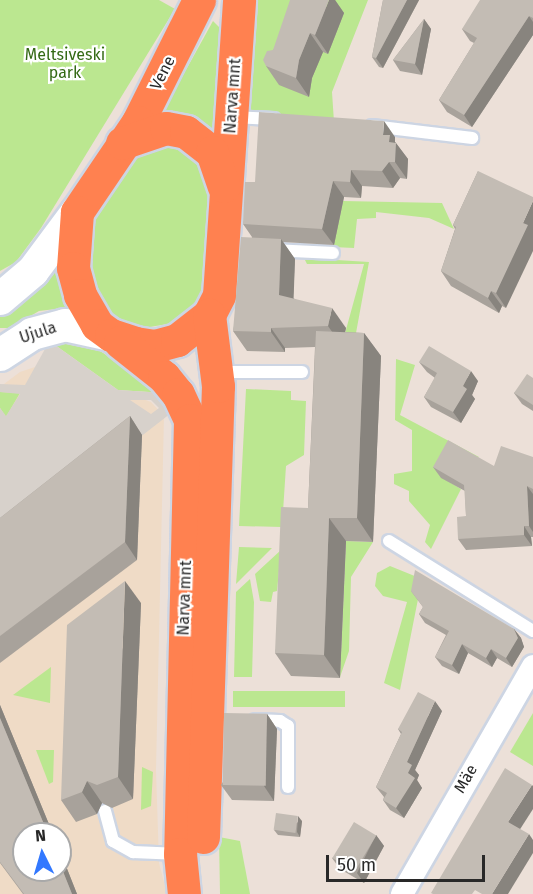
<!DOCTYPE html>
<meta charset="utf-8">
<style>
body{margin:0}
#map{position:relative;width:533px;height:894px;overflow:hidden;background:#ece0d8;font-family:"Fira Sans",sans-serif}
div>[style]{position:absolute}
.education>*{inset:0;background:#efdbc6}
.green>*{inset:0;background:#bbe790;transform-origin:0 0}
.plaza>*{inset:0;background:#d7d1cb}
.roads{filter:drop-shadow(2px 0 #cdd5e3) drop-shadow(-2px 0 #cdd5e3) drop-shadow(0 2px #cdd5e3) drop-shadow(0 -2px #cdd5e3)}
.lane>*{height:12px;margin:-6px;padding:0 6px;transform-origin:6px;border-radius:6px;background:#fff}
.street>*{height:22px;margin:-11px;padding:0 11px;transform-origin:11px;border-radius:11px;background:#fff}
.secondary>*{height:32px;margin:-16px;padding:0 16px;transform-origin:16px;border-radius:16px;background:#fff}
.highway>*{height:33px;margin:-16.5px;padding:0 16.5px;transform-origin:16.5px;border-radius:16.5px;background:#ff8150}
.wall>*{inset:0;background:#a8a29b}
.shaded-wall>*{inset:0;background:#88847e}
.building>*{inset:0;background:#c3bcb4;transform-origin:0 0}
span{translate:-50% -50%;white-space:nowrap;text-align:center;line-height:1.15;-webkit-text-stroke:4.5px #fff;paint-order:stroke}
.park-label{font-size:16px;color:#336914}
.street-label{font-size:16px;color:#282828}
.north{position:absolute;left:12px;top:822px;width:60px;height:60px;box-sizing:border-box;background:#fff;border:2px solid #a9a9a9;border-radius:50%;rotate:355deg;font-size:16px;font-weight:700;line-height:24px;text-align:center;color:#282828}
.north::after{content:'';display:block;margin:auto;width:21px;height:27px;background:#3278ff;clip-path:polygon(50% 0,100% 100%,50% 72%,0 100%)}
.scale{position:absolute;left:326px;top:855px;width:159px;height:27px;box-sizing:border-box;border:3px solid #282828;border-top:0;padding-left:8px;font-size:18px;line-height:21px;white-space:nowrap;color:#282828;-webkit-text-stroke:4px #fff;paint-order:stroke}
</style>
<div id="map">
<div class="education">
<div style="clip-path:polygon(evenodd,47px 363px,151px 402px,164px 416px,156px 770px,159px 863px,167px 894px,0 894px,0 387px,20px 372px,47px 363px,24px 834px,60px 834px,60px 870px,24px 870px,24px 834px)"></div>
</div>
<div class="green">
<div style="clip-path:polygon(0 0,159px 0,175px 9px,41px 228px,16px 262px,0 271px)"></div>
<div style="clip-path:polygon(253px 0,368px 0,332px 92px,334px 122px,246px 117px)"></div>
<div style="clip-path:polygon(213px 21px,221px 29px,213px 132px,161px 115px)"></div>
<div style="clip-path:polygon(161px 137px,186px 145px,211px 180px,205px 293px,190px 314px,179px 322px,144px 328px,103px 313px,84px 258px,95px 219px,134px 147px)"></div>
<div style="clip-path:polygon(343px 201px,442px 203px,454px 229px,429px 218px,376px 212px,376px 218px,357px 219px,354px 248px,333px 247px)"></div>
<div style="clip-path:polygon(63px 245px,72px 307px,39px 311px,10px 328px,0 328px,0 311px)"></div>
<div style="clip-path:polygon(304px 258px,369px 262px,356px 333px,344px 337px,364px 264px,307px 264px)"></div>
<div style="clip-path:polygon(61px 343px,100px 351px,165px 393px,118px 390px,55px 345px)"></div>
<div style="clip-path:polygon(396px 359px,415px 365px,400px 415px,479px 457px,441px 477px,461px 489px,431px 549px,425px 542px,430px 525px,409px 501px,409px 491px,394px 484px,394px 474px,412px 471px,412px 430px,395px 420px)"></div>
<div style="clip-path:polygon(246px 389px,291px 391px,291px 400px,306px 401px,304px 455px,286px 466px,282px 527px,239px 526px)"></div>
<div style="clip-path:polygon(0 392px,20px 393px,6px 417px,0 408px)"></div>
<div style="clip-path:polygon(346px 541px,373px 542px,351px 577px,349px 651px,340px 677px)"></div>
<div style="clip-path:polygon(239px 547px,272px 548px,236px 584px)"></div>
<div style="clip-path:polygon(281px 550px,277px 591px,273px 592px,271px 602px,260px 601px,255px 574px)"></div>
<div style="clip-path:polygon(390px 566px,422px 579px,400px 690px,384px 683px,407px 602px,383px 596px,375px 586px,377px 573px)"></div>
<div style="clip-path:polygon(250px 579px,254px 602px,252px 677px,234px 677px,236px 592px)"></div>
<div style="clip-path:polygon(51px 667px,50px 703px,13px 695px)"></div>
<div style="left:233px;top:691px;width:112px;height:16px"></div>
<div style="clip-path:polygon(533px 713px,533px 766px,510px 752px)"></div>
<div style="clip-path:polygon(36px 750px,54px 750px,53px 782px,49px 784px)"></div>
<div style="clip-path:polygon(142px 767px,153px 772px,151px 806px,141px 810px)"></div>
<div style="clip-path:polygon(219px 837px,240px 841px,250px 894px,220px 894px)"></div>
</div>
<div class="plaza">
<div style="clip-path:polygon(evenodd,55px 345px,118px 390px,165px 393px,175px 410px,0 546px,0 408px,6px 416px,20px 394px,0 392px,0 384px,25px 385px,45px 349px,55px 345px,130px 400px,151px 400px,159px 408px,151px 414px,130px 400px)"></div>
</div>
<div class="roads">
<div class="lane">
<div style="left:232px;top:117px;width:42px;rotate:2.7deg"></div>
<div style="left:372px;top:126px;width:101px;rotate:6.8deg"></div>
<div style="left:273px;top:250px;width:60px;rotate:2.9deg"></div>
<div style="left:217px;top:372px;width:85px"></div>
<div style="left:389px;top:541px;width:170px;rotate:32deg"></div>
<div style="left:255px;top:720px;width:25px;rotate:2deg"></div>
<div style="left:280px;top:721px;width:9px;rotate:32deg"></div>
<div style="left:288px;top:726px;width:61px;rotate:90deg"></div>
<div style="left:105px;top:811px;width:31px;rotate:75deg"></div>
<div style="left:113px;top:841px;width:23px;rotate:29deg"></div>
<div style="left:133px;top:852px;width:47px;rotate:2.4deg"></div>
</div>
<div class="street">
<div style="left:402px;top:894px;width:263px;rotate:-60.1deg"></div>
</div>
<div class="secondary">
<div style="left:0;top:299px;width:43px;rotate:-40.3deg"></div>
<div style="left:33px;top:271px;width:74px;rotate:-53.3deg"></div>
<div style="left:0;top:355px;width:38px;rotate:-33deg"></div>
<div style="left:32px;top:334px;width:34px;rotate:-15deg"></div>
<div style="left:65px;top:325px;width:47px;rotate:12.3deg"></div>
</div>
<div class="highway">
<div style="left:199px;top:0;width:136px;rotate:116.6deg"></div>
<div style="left:138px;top:122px;width:109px;rotate:124.1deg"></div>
<div style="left:77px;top:212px;width:56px;rotate:94.1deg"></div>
<div style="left:73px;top:268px;width:28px;rotate:75deg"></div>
<div style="left:80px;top:295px;width:34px;rotate:60deg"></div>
<div style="left:97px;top:325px;width:17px;rotate:36deg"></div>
<div style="left:111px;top:335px;width:25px;rotate:18deg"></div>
<div style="left:135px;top:343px;width:20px;rotate:9deg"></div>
<div style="left:155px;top:346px;width:23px;rotate:-15deg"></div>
<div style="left:177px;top:340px;width:41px;rotate:-38deg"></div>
<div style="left:209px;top:315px;width:22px;rotate:-63deg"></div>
<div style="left:219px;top:295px;width:296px;rotate:-86.1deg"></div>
<div style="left:122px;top:143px;width:46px;rotate:-18.8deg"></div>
<div style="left:166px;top:128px;width:20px;rotate:11deg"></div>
<div style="left:186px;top:132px;width:33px;rotate:38deg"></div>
<div style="left:212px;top:152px;width:36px;rotate:71deg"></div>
<div style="left:120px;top:342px;width:56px;rotate:38.5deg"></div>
<div style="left:164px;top:377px;width:22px;rotate:51deg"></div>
<div style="left:178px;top:394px;width:29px;rotate:65deg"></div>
<div style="left:190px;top:420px;width:434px;rotate:91.3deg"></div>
<div style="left:180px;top:854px;width:40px;rotate:84.3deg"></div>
<div style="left:203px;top:837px;width:451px;rotate:-88.1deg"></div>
<div style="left:218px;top:386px;width:72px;rotate:-97.2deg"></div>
</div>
</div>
<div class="wall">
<div style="clip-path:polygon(335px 0,344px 13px,328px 54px,323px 52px,312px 78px,309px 97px,279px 85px,266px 66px,273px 50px)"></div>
<div style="clip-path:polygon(383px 0,419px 0,383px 68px,379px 67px,372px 57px)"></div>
<div style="clip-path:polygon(533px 0,533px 35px,472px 127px,447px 112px,439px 100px,474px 43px,470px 41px,462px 29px)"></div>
<div style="clip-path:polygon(424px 19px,431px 29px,422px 75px,400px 71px,393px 60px)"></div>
<div style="clip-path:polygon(395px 137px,395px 142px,408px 159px,407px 179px,400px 178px,393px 188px,362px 186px,361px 198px,344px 197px,334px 245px,283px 242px,295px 259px,293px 298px,346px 328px,345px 332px,364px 333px,381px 356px,373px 542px,346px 541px,340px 678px,291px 676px,275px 653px,308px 508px,315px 347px,285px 348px,285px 352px,247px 351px,233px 331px,252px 237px,243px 224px,255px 182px)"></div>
<div style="clip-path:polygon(478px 171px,506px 308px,502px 306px,499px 313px,451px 286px,441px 271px,455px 229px,453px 225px)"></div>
<div style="clip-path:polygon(419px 362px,478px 381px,472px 395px,475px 399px,461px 423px,431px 407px,424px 397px,435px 378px,427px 372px)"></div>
<div style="clip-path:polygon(533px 378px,533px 411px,522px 404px,514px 393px)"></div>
<div style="clip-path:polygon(130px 416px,142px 435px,137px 560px,0 663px,0 518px)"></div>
<div style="clip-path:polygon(533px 457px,533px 537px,531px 537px,532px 546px,466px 550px,458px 539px,466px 516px,465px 491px,441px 478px,433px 467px,494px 466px)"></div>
<div style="clip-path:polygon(411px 591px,514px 629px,521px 638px,524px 647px,512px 667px,497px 658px,492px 667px,468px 653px,459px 674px,442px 666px,435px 657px,446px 635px,425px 623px,419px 614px,423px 607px)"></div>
<div style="clip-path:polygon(141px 603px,133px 799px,112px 808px,102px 803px,97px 814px,76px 822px,61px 800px)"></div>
<div style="clip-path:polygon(0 705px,53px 834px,60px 870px,60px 851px,77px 894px,23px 894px,0 863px)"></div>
<div style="clip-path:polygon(442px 711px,415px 770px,419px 775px,417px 780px,422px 788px,404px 818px,390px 810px,383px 800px,384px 797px,376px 787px,401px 734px,398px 729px)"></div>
<div style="clip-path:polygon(267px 714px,277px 729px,274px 801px,232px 800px,221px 785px)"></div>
<div style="clip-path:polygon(302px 821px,300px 837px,278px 835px,274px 830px)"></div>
<div style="clip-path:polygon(376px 835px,384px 846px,364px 883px,340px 869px,332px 858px)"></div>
</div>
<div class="shaded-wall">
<div style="clip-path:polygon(329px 0,335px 0,344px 13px,328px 54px,315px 35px)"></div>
<div style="clip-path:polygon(407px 0,419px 0,383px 68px,376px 58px)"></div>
<div style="clip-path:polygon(529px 16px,533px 22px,533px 35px,472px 127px,464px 115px)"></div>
<div style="clip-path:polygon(424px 19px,431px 29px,422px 75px,415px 64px)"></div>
<div style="clip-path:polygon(310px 33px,323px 52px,312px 78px,309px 97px,296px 78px,299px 60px)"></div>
<div style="clip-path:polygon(384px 121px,395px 137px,395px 142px,396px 143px,408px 159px,407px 179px,395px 162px,383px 135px)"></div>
<div style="clip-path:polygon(389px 162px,400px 178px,393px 188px,382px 171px)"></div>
<div style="clip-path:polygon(351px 170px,362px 186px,361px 198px,350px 182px)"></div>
<div style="clip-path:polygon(333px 181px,344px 197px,334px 245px,322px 229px)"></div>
<div style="clip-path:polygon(533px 201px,533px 251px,506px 308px,496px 293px,523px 223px)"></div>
<div style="clip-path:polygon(281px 239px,295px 259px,293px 315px,279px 295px)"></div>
<div style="clip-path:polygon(491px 291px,502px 306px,499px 313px,488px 298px)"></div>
<div style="clip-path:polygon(332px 308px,346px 328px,342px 346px,328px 326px)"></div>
<div style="clip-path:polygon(271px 328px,285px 348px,285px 352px,271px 332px)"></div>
<div style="clip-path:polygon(364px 333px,381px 356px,373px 542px,357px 518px)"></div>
<div style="clip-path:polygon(471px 371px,478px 381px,472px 395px,475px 399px,461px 423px,453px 412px,463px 386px)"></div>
<div style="clip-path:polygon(130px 416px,142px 435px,137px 560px,125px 542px)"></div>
<div style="clip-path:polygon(527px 486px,533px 494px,533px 532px,529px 526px)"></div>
<div style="clip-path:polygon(329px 518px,346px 541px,340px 678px,324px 655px)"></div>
<div style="clip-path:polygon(524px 526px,531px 537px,532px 546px,524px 535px)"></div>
<div style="clip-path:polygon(125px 581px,141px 603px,133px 799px,118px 777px)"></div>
<div style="clip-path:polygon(514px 629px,521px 638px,524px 647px,512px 667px,506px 658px)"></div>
<div style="clip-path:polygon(462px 644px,468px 653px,459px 674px,452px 665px)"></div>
<div style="clip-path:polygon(491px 649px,497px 658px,492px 667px,486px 658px)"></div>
<div style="clip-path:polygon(435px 701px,442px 711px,415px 770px,419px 775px,417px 780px,422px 788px,404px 818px,396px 808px,408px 773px,407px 762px)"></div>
<div style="clip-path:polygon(0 705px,53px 834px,48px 834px,0 718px)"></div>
<div style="clip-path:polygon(267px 714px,277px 729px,274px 801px,264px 786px)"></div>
<div style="clip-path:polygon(87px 781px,102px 803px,97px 814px,82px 792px)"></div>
<div style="clip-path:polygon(532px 785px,533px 786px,533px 809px,517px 834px,508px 822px)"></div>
<div style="clip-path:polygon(298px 816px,302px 821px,300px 837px,297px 832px)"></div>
<div style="clip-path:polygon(529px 834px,533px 840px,533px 853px,508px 894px,492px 894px)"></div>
<div style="clip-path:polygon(376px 835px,384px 846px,364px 883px,357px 873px)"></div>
<div style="clip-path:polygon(60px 851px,77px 894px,72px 894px,60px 864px)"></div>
</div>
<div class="building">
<div style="clip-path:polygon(290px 0,329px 0,315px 35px,310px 33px,299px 60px,296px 78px,266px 66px,263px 60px,267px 51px,273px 50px)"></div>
<div style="clip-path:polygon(383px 0,407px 0,376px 58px,372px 57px)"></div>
<div style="clip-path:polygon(480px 0,533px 0,533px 18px,529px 16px,464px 115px,439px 100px,477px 38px,462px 29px)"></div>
<div style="clip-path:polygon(424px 19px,415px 64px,393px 60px)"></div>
<div style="clip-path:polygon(259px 112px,384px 121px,383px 135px,390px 135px,389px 142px,396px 143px,395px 162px,389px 162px,382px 171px,351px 170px,350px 182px,333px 181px,322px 229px,243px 224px,245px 182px,255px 182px)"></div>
<div style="clip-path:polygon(478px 171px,533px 197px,533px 201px,523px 223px,528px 225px,496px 293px,491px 291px,488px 298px,441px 271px,456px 227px,453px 225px)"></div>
<div style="clip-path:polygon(241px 237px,281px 239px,279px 295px,332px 308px,328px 326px,271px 328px,271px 332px,233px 331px)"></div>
<div style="clip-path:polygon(316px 331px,364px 333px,357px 518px,329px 518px,324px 655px,275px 653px,281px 507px,308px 508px)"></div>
<div style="clip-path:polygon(429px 346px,471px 371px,463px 386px,467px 389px,453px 412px,424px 397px,437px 373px,419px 362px)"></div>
<div style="clip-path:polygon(527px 374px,533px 378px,533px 405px,514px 393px)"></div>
<div style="clip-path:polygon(130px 416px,125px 542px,0 636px,0 518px)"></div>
<div style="clip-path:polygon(448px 440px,494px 466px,501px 446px,533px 457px,533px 489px,527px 486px,529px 526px,524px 526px,524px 535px,458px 539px,457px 517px,466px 516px,464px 485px,433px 467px)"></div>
<div style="clip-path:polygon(415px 570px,514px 629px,518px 638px,506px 658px,491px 649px,486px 658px,462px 644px,452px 665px,435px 657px,449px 631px,419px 614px,423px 607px,411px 591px)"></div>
<div style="clip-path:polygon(125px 581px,118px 777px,97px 785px,87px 781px,82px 792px,61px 800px,67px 625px)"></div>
<div style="clip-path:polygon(418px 692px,435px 701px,407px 762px,412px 765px,408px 773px,415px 778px,396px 808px,383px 800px,387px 793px,376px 787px,402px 732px,398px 729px)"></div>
<div style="left:224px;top:713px;width:43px;height:72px;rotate:1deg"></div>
<div style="clip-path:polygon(0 718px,48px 834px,24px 834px,24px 870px,60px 870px,60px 864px,72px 894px,24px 894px,0 862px)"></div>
<div style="clip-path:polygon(505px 768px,532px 785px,508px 822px,529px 834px,492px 894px,482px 894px,475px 890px,472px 894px,433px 894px,431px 893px)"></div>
<div style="left:276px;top:813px;width:22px;height:17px;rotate:8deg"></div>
<div style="left:354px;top:822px;width:26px;height:42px;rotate:31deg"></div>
</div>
<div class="park-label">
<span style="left:65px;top:64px">Meltsiveski<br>park</span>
</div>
<div class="street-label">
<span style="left:163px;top:73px;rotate:-63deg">Vene</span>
<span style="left:233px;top:96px;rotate:-86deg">Narva mnt</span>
<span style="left:38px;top:333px;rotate:-18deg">Ujula</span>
<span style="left:185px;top:598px;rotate:-88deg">Narva mnt</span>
<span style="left:466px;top:779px;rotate:-60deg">Mäe</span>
</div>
<div class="north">N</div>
<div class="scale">50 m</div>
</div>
